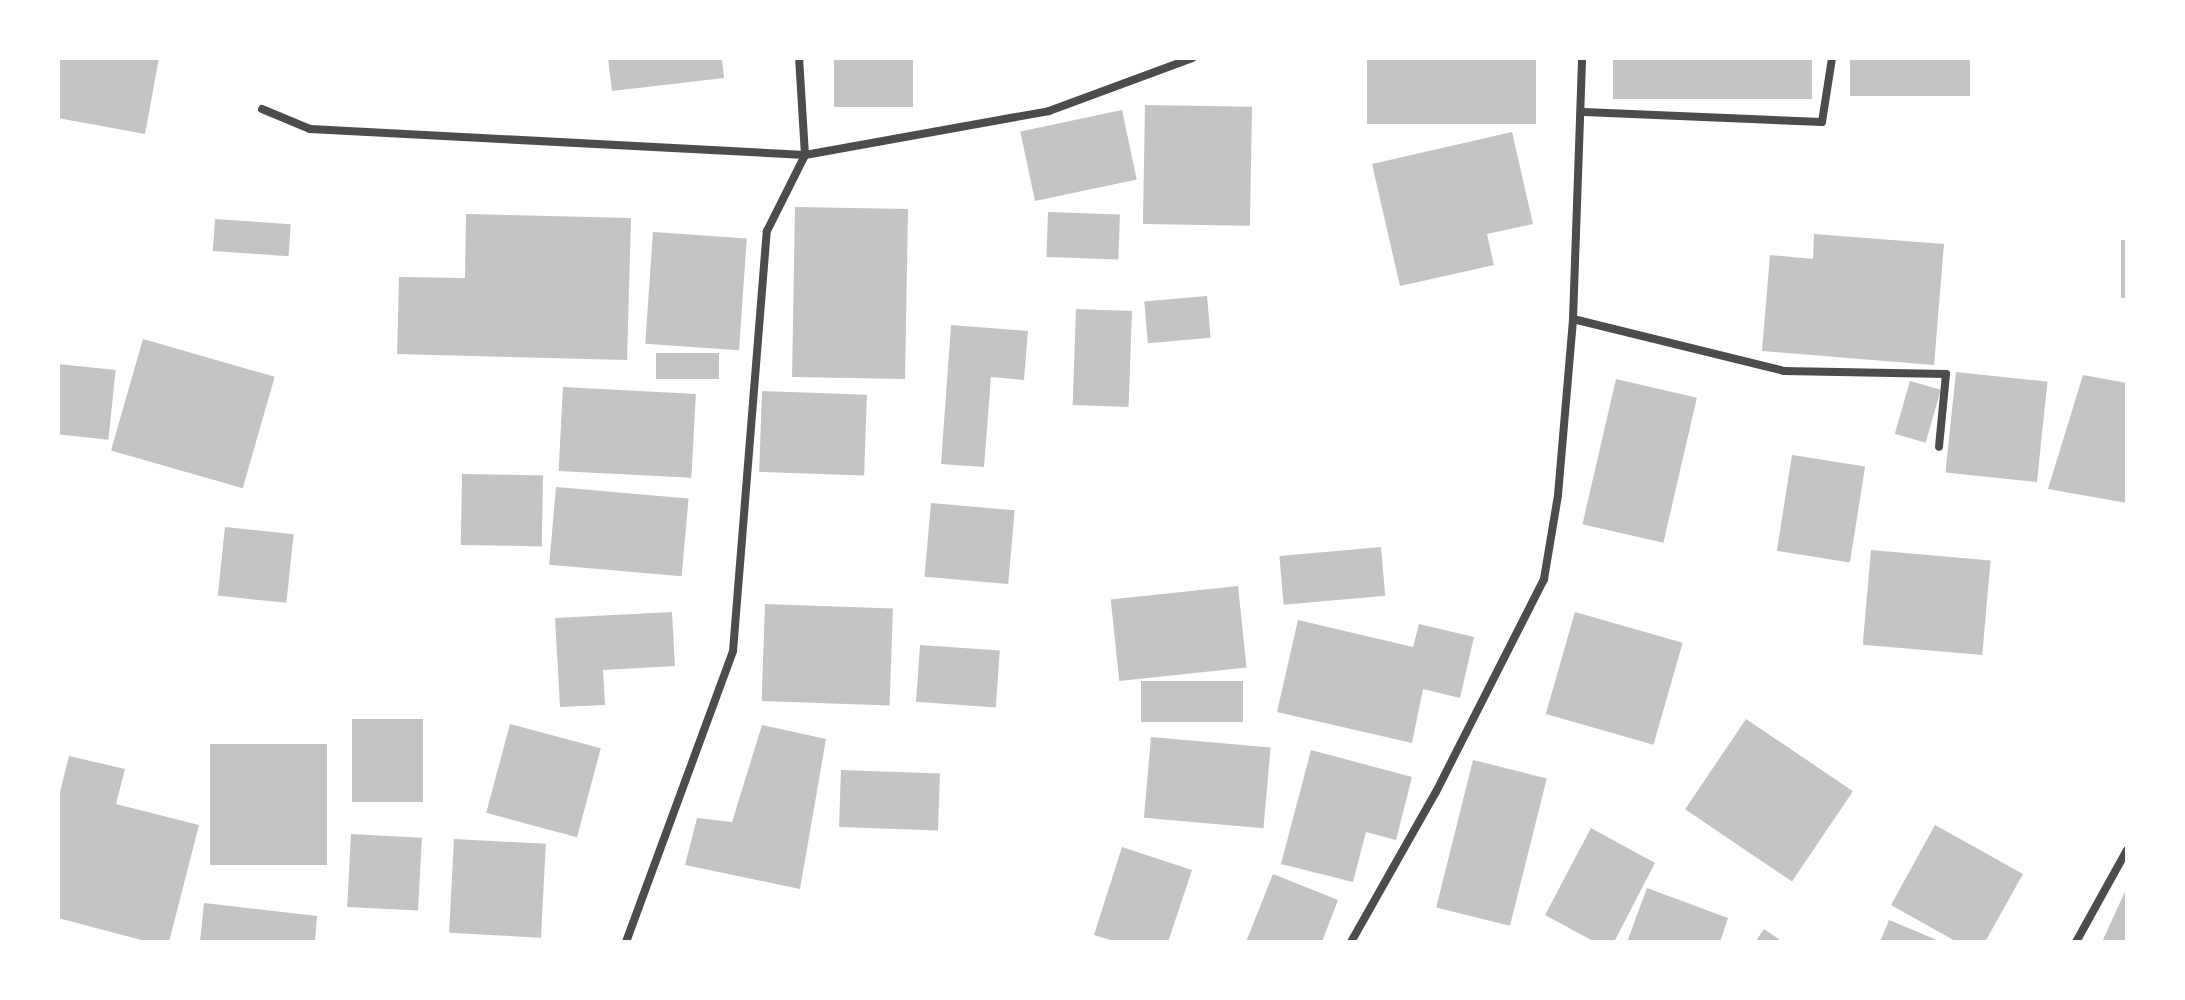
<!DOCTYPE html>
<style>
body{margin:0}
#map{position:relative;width:2185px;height:1000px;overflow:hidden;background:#fff;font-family:"IBM Plex Sans",sans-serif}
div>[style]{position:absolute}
.building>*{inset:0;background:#c4c4c4;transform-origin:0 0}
.minor>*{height:8px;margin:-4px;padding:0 4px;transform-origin:4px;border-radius:4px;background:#4c4c4c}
span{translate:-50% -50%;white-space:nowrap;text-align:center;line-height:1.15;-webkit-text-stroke:6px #fff;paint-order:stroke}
.frame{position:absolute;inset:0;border:60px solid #fff;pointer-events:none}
</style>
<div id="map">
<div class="building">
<div style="clip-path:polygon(58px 58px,159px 58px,145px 134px,58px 118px)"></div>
<div style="clip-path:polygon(608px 58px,722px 58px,724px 78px,612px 91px)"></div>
<div style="left:834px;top:58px;width:79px;height:49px"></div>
<div style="left:1367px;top:58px;width:169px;height:66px"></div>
<div style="left:1613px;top:58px;width:199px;height:41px"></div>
<div style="left:1850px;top:58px;width:120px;height:38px"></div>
<div style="left:1145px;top:105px;width:107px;height:119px;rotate:1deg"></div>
<div style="left:1122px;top:110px;width:71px;height:104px;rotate:78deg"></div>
<div style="clip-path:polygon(1512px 132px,1533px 224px,1487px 234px,1494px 265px,1400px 286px,1372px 164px)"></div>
<div style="left:795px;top:207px;width:113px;height:170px;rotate:1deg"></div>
<div style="left:1048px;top:212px;width:72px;height:45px;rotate:2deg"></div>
<div style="clip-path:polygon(466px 214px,631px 218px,627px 360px,397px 354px,399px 277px,465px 278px)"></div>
<div style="left:215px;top:219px;width:76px;height:32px;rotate:4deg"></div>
<div style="left:653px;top:232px;width:94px;height:112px;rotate:4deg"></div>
<div style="clip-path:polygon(1814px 234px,1944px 244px,1934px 365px,1762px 351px,1770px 255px,1813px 259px)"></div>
<div style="left:2121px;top:240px;width:6px;height:58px"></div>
<div style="left:1207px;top:296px;width:42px;height:63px;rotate:85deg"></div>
<div style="left:1076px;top:309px;width:56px;height:96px;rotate:2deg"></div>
<div style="clip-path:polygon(951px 325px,1028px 331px,1024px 380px,991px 377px,984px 467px,941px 464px)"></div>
<div style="left:143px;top:339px;width:137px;height:116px;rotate:16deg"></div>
<div style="left:656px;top:353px;width:63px;height:26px"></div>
<div style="left:58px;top:364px;width:58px;height:70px;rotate:6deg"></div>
<div style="left:1956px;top:372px;width:92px;height:101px;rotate:6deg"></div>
<div style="clip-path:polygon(2083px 375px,2127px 383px,2127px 503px,2048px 489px)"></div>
<div style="left:1616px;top:379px;width:83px;height:149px;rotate:13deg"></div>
<div style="left:1910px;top:381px;width:32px;height:55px;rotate:16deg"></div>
<div style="left:563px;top:387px;width:133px;height:84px;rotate:3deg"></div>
<div style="left:762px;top:391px;width:105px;height:81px;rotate:2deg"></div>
<div style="left:1792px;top:455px;width:74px;height:97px;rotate:9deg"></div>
<div style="left:462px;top:474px;width:81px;height:71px;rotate:1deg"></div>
<div style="left:556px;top:487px;width:133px;height:78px;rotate:5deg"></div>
<div style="left:931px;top:503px;width:84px;height:74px;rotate:5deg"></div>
<div style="left:225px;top:527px;width:69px;height:69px;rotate:6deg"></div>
<div style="left:1381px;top:547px;width:49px;height:102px;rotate:85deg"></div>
<div style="left:1871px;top:550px;width:120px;height:95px;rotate:5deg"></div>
<div style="left:1238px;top:586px;width:82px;height:128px;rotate:84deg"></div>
<div style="left:765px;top:604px;width:128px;height:97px;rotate:2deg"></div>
<div style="clip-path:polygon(672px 612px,675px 666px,603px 670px,605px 705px,560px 707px,555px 618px)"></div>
<div style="left:1575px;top:612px;width:112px;height:106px;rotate:16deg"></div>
<div style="clip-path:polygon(1298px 620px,1413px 647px,1419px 624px,1474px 637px,1460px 698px,1423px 689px,1412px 743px,1277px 712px)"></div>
<div style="left:920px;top:645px;width:80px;height:57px;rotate:4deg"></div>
<div style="left:1141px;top:681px;width:102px;height:41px"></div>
<div style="left:352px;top:719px;width:71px;height:83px"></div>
<div style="left:1746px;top:719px;width:129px;height:109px;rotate:34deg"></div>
<div style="left:510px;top:724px;width:94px;height:92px;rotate:15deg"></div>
<div style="clip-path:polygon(762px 725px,826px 739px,800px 889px,685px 865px,697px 818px,732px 822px)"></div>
<div style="left:1151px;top:737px;width:120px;height:81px;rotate:5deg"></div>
<div style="left:327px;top:744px;width:121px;height:117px;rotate:90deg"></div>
<div style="clip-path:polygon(1311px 750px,1412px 777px,1396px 840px,1366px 832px,1353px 882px,1281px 864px)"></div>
<div style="clip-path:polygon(69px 756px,125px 769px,116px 804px,199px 825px,169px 942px,149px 942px,58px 918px,58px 800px)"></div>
<div style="left:1473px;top:760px;width:76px;height:152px;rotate:14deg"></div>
<div style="left:841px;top:770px;width:99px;height:57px;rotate:2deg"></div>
<div style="clip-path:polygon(1935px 825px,2023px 874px,1985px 942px,1957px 942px,1891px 905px)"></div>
<div style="clip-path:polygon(1591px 828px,1655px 863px,1614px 942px,1595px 942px,1545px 915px)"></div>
<div style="left:351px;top:834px;width:71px;height:73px;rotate:3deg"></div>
<div style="left:454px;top:839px;width:92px;height:94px;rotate:3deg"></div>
<div style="clip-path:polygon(1122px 847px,1192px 870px,1168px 942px,1117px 942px,1094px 935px)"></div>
<div style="clip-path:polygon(1273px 874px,1338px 900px,1322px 942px,1246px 942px)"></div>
<div style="clip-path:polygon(2127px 887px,2127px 942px,2102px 942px)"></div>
<div style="clip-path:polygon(1647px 888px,1728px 918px,1720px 942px,1627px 942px)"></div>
<div style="clip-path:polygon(204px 903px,317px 916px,315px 942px,200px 942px)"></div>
<div style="clip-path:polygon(1889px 920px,1942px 942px,1880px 942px)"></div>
<div style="clip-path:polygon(1764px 929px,1783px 942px,1755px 942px)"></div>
</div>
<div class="minor">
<div style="left:262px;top:109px;width:52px;rotate:22.6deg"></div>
<div style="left:310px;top:129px;width:496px;rotate:3deg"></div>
<div style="left:805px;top:155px;width:248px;rotate:-10.2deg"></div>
<div style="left:1049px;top:111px;width:153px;rotate:-20.3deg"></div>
<div style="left:1584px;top:112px;width:238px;rotate:2.4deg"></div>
<div style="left:1822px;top:122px;width:65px;rotate:-81.1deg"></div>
<div style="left:1573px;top:319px;width:217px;rotate:13.8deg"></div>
<div style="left:1784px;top:371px;width:162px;rotate:1.1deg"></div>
<div style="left:1946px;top:374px;width:73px;rotate:95.5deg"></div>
<div style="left:626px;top:942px;width:310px;rotate:-69.8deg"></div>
<div style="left:733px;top:651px;width:421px;rotate:-85.4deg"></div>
<div style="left:767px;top:231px;width:85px;rotate:-63.4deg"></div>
<div style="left:805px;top:155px;width:97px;rotate:-93.5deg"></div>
<div style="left:1351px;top:942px;width:172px;rotate:-60.5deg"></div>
<div style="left:1436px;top:792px;width:239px;rotate:-63.1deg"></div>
<div style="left:1544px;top:579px;width:85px;rotate:-80.5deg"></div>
<div style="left:1558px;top:495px;width:177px;rotate:-85.1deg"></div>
<div style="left:1573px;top:319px;width:261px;rotate:-88deg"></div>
<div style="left:2076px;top:942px;width:105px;rotate:-61deg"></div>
</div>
<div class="frame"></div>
</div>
